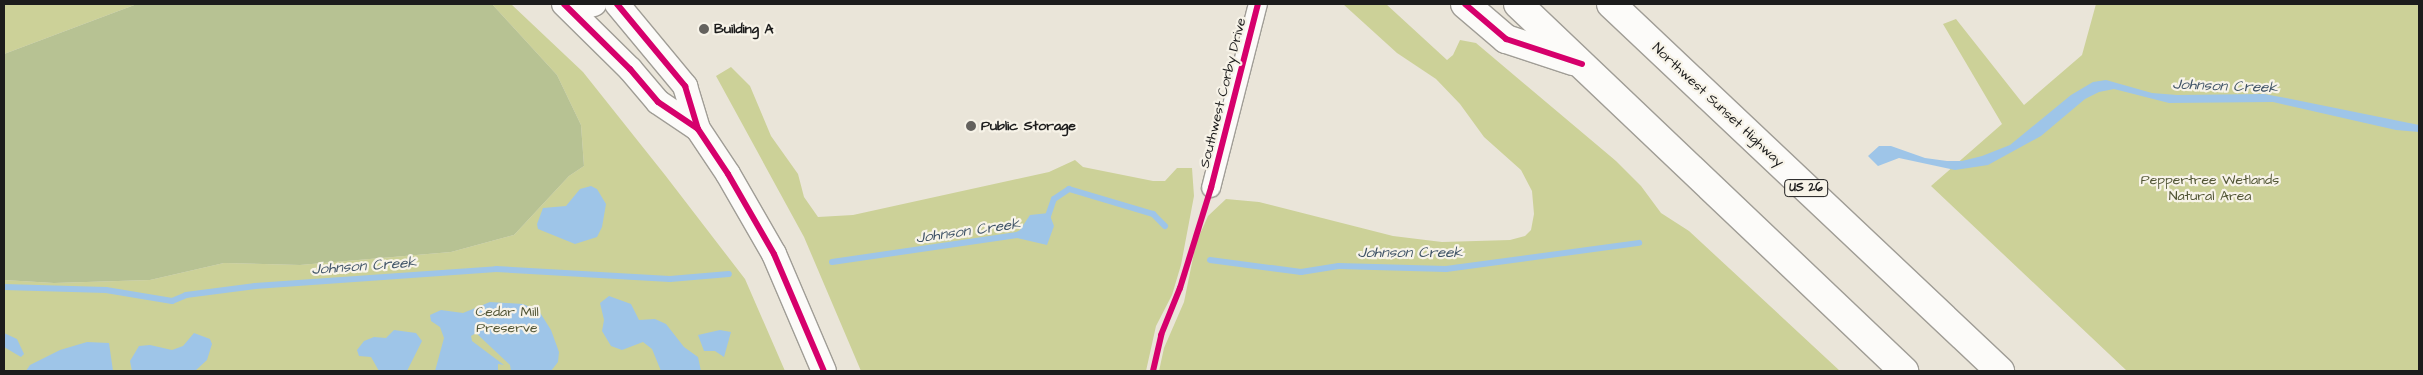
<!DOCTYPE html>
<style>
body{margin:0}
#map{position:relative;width:2423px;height:375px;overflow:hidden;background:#eae5d9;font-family:"Architects Daughter",sans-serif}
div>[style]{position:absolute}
.green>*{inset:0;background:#ccd198}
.forest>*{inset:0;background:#b7c293}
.water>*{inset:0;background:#9ec5e8}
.stream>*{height:6px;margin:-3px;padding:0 3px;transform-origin:3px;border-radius:3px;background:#9ec5e8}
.roads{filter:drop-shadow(1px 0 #a09d96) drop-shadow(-1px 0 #a09d96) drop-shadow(0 1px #a09d96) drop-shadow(0 -1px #a09d96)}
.minor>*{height:18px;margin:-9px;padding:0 9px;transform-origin:9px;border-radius:9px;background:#fcfbf9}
.secondary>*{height:24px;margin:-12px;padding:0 12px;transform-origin:12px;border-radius:12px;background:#fcfbf9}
.motorway>*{height:28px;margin:-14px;padding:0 14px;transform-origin:14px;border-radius:14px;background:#fcfbf9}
.cycleway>*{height:6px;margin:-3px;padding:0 3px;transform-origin:3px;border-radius:3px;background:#d6006c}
.dots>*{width:14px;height:14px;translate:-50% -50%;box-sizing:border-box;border:2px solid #f7f3e8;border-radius:50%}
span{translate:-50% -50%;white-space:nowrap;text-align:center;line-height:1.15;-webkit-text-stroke:4.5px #f7f3e8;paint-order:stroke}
.shield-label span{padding:1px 4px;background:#f7f3e8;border:1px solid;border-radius:4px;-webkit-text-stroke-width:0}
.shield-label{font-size:12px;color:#1c1c1c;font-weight:700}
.poi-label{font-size:14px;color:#1c1c1c;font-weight:700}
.left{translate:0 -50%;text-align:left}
.street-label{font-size:14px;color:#1c1c1c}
.park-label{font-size:14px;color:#515535}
.water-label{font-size:15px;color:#3e5266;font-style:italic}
.frame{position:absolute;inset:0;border:5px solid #1c1c1c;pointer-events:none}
</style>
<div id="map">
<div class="green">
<div style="clip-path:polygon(4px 4px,137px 4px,4px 54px)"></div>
<div style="clip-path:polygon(492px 4px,511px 4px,583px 72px,665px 175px,745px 279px,785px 371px,4px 371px,4px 280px,54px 283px,150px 280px,224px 263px,300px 265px,451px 252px,514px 235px,569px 176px,584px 166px,581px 125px,557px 75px)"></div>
<div style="clip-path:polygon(1343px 4px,1386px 4px,1447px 60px,1453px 55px,1460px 40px,1476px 43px,1616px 161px,1641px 186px,1661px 213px,1689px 231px,1840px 371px,1159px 371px,1164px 348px,1184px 302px,1196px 243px,1208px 216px,1226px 199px,1259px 202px,1393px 236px,1442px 242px,1510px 240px,1525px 236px,1531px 230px,1534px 214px,1532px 191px,1521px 170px,1484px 137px,1460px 104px,1436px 79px,1397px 53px)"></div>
<div style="clip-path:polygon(2096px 4px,2419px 4px,2419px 371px,2127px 371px,1931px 186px,2002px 124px,1943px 24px,1956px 19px,2024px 105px,2082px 55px)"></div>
<div style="clip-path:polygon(731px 67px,750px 86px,771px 136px,798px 174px,804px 197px,818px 217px,853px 215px,1049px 172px,1075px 160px,1083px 167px,1153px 181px,1165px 181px,1177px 168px,1192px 168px,1194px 196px,1181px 265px,1172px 295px,1156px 326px,1146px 371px,861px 371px,804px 237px,716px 76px)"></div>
</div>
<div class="forest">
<div style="clip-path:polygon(137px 4px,492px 4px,557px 75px,581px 125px,584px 166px,569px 176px,514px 235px,451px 252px,300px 265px,224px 263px,150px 280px,54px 283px,4px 280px,4px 54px)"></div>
</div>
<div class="water">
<div style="clip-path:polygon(2106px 80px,2152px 93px,2177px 95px,2264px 94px,2286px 98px,2419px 125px,2419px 132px,2396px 130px,2273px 102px,2169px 103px,2114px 89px,2099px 92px,2085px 99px,2041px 136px,1988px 165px,1955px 170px,1899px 158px,1878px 166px,1868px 156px,1879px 146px,1891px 146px,1925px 158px,1947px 161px,1962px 161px,1982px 156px,2010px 145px,2071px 95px,2093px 82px)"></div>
<div style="clip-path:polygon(591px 186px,597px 189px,606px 204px,602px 227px,597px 237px,575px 244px,538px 229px,537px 224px,543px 208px,566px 206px,580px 189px)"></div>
<div style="clip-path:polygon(1049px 213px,1054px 226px,1047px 245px,1009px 236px,1020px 230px,1030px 215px)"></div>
<div style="clip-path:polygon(609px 296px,631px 304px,639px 320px,655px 319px,666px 324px,684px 347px,698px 357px,701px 371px,661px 371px,652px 349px,643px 342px,622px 350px,611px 346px,602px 331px,604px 320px,600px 303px)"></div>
<div style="clip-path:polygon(490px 302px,523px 304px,539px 311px,551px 330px,559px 352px,558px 362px,551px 371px,511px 371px,510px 365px,476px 333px,471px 336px,472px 341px,504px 365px,498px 364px,498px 371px,435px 371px,444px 338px,440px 327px,431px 321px,430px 315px,441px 310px,463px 313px)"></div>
<div style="clip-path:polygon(394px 330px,416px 333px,422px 341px,407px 371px,379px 371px,371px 357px,359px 356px,357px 350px,364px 341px,374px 337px,386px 338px)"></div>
<div style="clip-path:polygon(720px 330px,731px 332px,724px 357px,715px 351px,704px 351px,698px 335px)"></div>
<div style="clip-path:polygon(4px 333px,17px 339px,24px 354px,21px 357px,4px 347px)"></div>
<div style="clip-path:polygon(194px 333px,210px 339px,212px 344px,207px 360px,195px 371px,132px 371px,130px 361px,139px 346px,150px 345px,172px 350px,183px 346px)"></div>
<div style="clip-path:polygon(87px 342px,109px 343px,113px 371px,26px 371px,30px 365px,60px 350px)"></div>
</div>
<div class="stream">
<div style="left:1047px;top:219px;width:21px;rotate:-71deg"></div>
<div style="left:1054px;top:199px;width:18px;rotate:-34deg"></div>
<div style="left:1069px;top:189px;width:88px;rotate:16.6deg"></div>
<div style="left:1153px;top:214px;width:17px;rotate:45deg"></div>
<div style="left:1210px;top:260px;width:92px;rotate:7.5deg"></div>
<div style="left:1301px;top:272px;width:38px;rotate:-9deg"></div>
<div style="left:1339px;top:266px;width:107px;rotate:1.6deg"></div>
<div style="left:1446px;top:269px;width:195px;rotate:-7.7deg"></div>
<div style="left:832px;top:262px;width:187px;rotate:-8.3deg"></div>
<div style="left:4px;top:287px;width:102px;rotate:1.7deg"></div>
<div style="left:106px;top:290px;width:67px;rotate:9.5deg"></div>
<div style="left:172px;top:301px;width:15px;rotate:-23deg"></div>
<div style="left:186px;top:295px;width:70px;rotate:-7.4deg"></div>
<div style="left:255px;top:286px;width:242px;rotate:-4deg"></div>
<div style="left:496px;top:269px;width:174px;rotate:3.3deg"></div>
<div style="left:670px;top:279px;width:59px;rotate:-4.8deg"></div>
</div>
<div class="roads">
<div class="minor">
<div style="left:1211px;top:188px;width:190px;rotate:-75.7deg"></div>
</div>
<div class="secondary">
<div style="left:564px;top:4px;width:93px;rotate:44.6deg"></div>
<div style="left:630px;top:69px;width:43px;rotate:49.7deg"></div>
<div style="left:658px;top:102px;width:48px;rotate:34deg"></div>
<div style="left:617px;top:4px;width:107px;rotate:50.3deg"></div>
<div style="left:685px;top:86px;width:45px;rotate:73.2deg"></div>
<div style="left:698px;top:129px;width:54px;rotate:56.3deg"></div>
<div style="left:728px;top:174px;width:92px;rotate:60.1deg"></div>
<div style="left:774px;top:254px;width:127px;rotate:66.9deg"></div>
<div style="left:571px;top:10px;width:24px;rotate:-15deg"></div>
</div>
<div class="motorway">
<div style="left:1465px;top:4px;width:54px;rotate:40.5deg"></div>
<div style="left:1506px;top:39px;width:71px;rotate:18.2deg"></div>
<div style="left:1518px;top:4px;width:533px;rotate:43.55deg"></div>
<div style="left:1611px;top:4px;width:535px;rotate:43.33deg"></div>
</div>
</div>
<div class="cycleway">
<div style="left:564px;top:4px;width:93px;rotate:44.6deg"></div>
<div style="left:630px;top:69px;width:43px;rotate:49.7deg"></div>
<div style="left:658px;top:102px;width:48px;rotate:34deg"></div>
<div style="left:617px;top:4px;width:107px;rotate:50.3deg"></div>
<div style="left:685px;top:86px;width:45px;rotate:73.2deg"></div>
<div style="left:698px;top:129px;width:54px;rotate:56.3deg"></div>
<div style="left:728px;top:174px;width:92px;rotate:60.1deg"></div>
<div style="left:774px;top:254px;width:127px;rotate:66.9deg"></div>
<div style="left:1465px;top:4px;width:54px;rotate:40.5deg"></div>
<div style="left:1506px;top:39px;width:80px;rotate:18.2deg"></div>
<div style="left:1153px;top:371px;width:37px;rotate:-77deg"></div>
<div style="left:1161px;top:335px;width:51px;rotate:-68deg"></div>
<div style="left:1180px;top:288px;width:105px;rotate:-72.8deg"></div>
<div style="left:1211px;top:188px;width:190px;rotate:-75.7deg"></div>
</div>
<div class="dots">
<div style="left:704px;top:29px;background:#64625e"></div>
<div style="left:971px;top:126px;background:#64625e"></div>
</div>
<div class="shield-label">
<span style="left:1806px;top:188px">US 26</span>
</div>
<div class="poi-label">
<span class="left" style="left:714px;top:29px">Building A</span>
<span class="left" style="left:981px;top:126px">Public Storage</span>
</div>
<div class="street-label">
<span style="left:1223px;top:93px;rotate:-76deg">Southwest Corby Drive</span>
<span style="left:1718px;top:105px;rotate:43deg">Northwest Sunset Highway</span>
</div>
<div class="park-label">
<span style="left:2210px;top:188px">Peppertree Wetlands<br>Natural Area</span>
<span style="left:507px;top:320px">Cedar Mill<br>Preserve</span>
</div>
<div class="water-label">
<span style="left:2225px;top:86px;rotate:2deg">Johnson Creek</span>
<span style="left:968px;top:231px;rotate:-8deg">Johnson Creek</span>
<span style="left:1410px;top:253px">Johnson Creek</span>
<span style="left:364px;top:266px;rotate:-4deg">Johnson Creek</span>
</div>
<div class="frame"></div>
</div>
